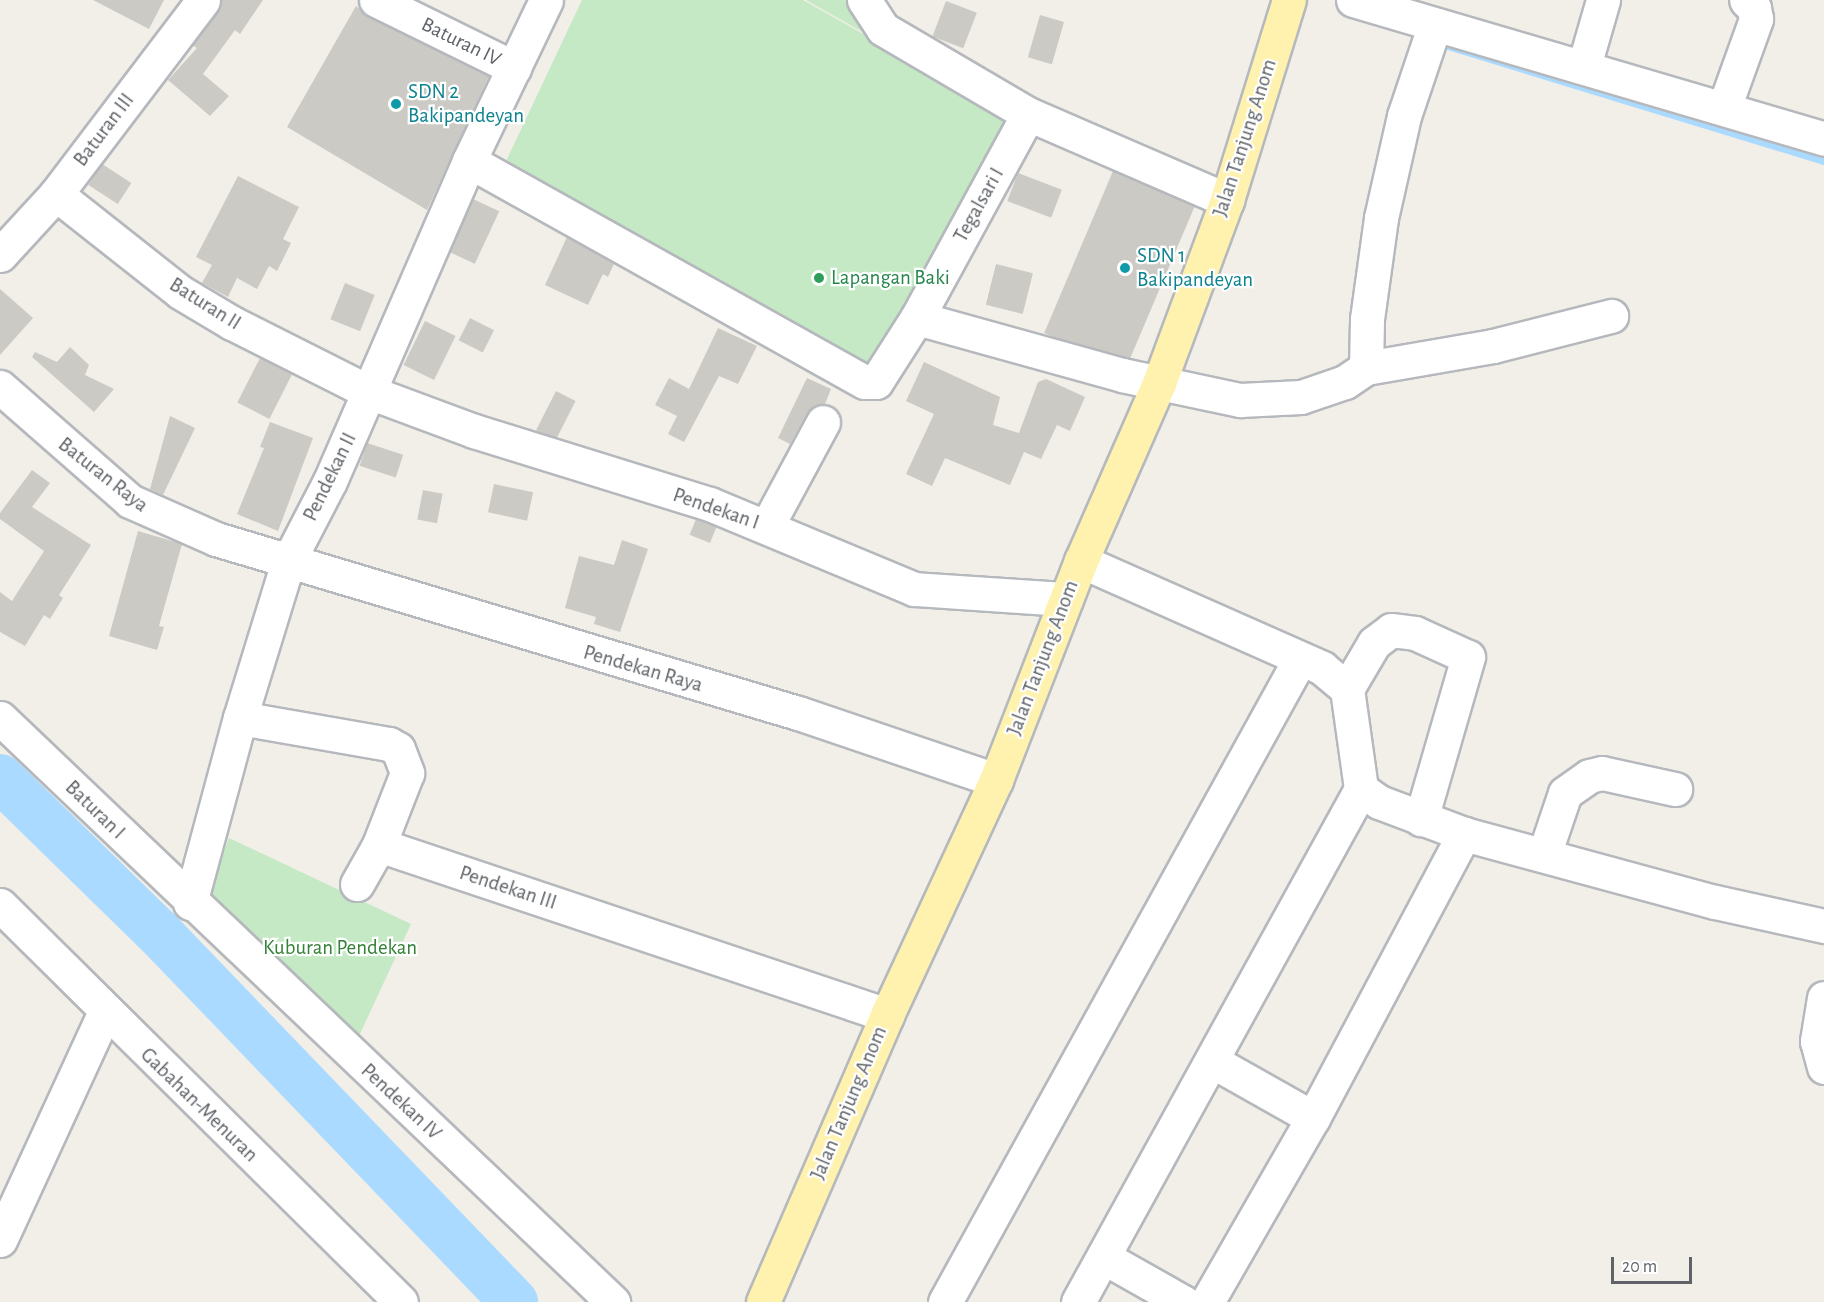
<!DOCTYPE html>
<style>
body{margin:0}
#map{position:relative;width:1824px;height:1302px;overflow:hidden;background:#f1efe8;font-family:"Alegreya Sans",sans-serif}
div>[style]{position:absolute}
.green>*{inset:0;background:#c5e8c5}
.stream>*{height:8px;margin:-4px;padding:0 4px;transform-origin:4px;border-radius:4px;background:#aadaff}
.river>*{height:48px;margin:-24px;padding:0 24px;transform-origin:24px;border-radius:24px;background:#aadaff}
.building>*{inset:0;background:#cccac5;transform-origin:0 0}
.roads{filter:drop-shadow(2px 0 #b5b8bc) drop-shadow(-2px 0 #b5b8bc) drop-shadow(0 2px #b5b8bc) drop-shadow(0 -2px #b5b8bc)}
.minor>*{height:33px;margin:-16.5px;padding:0 16.5px;transform-origin:16.5px;border-radius:16.5px;background:#fff}
.major>*{height:33px;margin:-16.5px;padding:0 16.5px;transform-origin:16.5px;border-radius:16.5px;background:#fff2af}
.dots>*{width:16px;height:16px;translate:-50% -50%;box-sizing:border-box;border:3px solid #fff;border-radius:50%}
span{translate:-50% -50%;white-space:nowrap;text-align:center;line-height:1.15;-webkit-text-stroke:4.5px #fff;paint-order:stroke}
.street-label{font-size:21px;color:#5f6368}
.culture-label{font-size:21px;color:#0d838f}
.left{translate:0 -50%;text-align:left}
.leisure-label{font-size:21px;color:#27864d}
.park-label{font-size:21px;color:#348238}
.scale{position:absolute;left:1611px;top:1257px;width:81px;height:27px;box-sizing:border-box;border:3px solid #5f6368;border-top:0;padding-left:8px;font-size:18px;line-height:21px;white-space:nowrap;color:#5f6368;-webkit-text-stroke:4px #fff;paint-order:stroke}
</style>
<div id="map">
<div class="green">
<div style="clip-path:polygon(582px 0,803px 0,1025px 125px,890px 380px,499px 176px)"></div>
<div style="clip-path:polygon(806px 0,853px 0,875px 39px)"></div>
<div style="clip-path:polygon(229px 838px,411px 924px,358px 1038px,208px 897px)"></div>
</div>
<div class="stream">
<div style="left:1448px;top:46px;width:393px;rotate:17deg"></div>
</div>
<div class="river">
<div style="left:0;top:778px;width:219px;rotate:44.3deg"></div>
<div style="left:157px;top:931px;width:515px;rotate:46.1deg"></div>
</div>
<div class="building">
<div style="clip-path:polygon(93px 0,164px 0,149px 29px)"></div>
<div style="clip-path:polygon(221px 0,263px 0,240px 34px,235px 30px,203px 74px,229px 96px,210px 116px,168px 80px,197px 48px,192px 45px,218px 11px)"></div>
<div style="left:946px;top:1px;width:33px;height:38px;rotate:21deg"></div>
<div style="clip-path:polygon(356px 6px,368px 17px,489px 76px,427px 210px,287px 127px)"></div>
<div style="left:1040px;top:15px;width:25px;height:44px;rotate:16deg"></div>
<div style="left:102px;top:164px;width:35px;height:25px;rotate:33deg"></div>
<div style="left:1113px;top:171px;width:89px;height:176px;rotate:23deg"></div>
<div style="left:1018px;top:173px;width:47px;height:30px;rotate:21deg"></div>
<div style="clip-path:polygon(238px 176px,299px 207px,283px 239px,291px 243px,277px 271px,269px 266px,257px 289px,237px 278px,228px 297px,202px 283px,212px 265px,196px 257px)"></div>
<div style="left:473px;top:199px;width:29px;height:58px;rotate:25deg"></div>
<div style="clip-path:polygon(567px 237px,614px 264px,608px 277px,603px 274px,588px 305px,545px 285px)"></div>
<div style="left:996px;top:264px;width:38px;height:42px;rotate:14deg"></div>
<div style="left:345px;top:283px;width:32px;height:39px;rotate:22deg"></div>
<div style="clip-path:polygon(0 289px,33px 318px,0 355px)"></div>
<div style="left:470px;top:318px;width:27px;height:25px;rotate:27deg"></div>
<div style="left:425px;top:321px;width:34px;height:49px;rotate:26deg"></div>
<div style="clip-path:polygon(718px 328px,757px 346px,738px 384px,719px 376px,684px 442px,668px 434px,677px 416px,655px 405px,669px 378px,689px 389px)"></div>
<div style="clip-path:polygon(70px 347px,89px 365px,85px 375px,114px 389px,94px 412px,32px 357px,35px 352px,57px 362px)"></div>
<div style="left:260px;top:358px;width:36px;height:50px;rotate:27deg"></div>
<div style="clip-path:polygon(924px 362px,1000px 397px,993px 425px,1019px 433px,1038px 382px,1046px 379px,1085px 397px,1070px 431px,1057px 425px,1041px 459px,1024px 452px,1010px 485px,945px 458px,932px 486px,906px 474px,934px 414px,906px 401px)"></div>
<div style="clip-path:polygon(807px 378px,831px 389px,825px 404px,814px 406px,807px 413px,790px 444px,778px 438px)"></div>
<div style="left:556px;top:391px;width:22px;height:44px;rotate:27deg"></div>
<div style="clip-path:polygon(170px 416px,195px 428px,163px 495px,150px 489px)"></div>
<div style="clip-path:polygon(270px 422px,313px 438px,278px 531px,237px 514px,264px 448px,260px 447px)"></div>
<div style="left:367px;top:443px;width:38px;height:24px;rotate:18deg"></div>
<div style="clip-path:polygon(32px 470px,50px 483px,32px 507px,91px 545px,59px 595px,63px 598px,50px 619px,44px 615px,25px 646px,0 632px,0 592px,12px 601px,44px 551px,0 519px,0 513px)"></div>
<div style="left:494px;top:484px;width:40px;height:29px;rotate:12deg"></div>
<div style="left:423px;top:490px;width:20px;height:30px;rotate:11deg"></div>
<div style="left:696px;top:519px;width:22px;height:17px;rotate:22deg"></div>
<div style="clip-path:polygon(138px 531px,182px 544px,159px 626px,164px 627px,157px 650px,109px 636px)"></div>
<div style="clip-path:polygon(622px 540px,648px 549px,620px 632px,594px 624px,596px 617px,565px 608px,579px 556px,614px 565px)"></div>
</div>
<div class="roads">
<div class="minor">
<div style="left:376px;top:0;width:154px;rotate:26.2deg"></div>
<div style="left:1353px;top:0;width:491px;rotate:16.4deg"></div>
<div style="left:1584px;top:66px;width:69px;rotate:-73.9deg"></div>
<div style="left:1724px;top:108px;width:95px;rotate:-70.2deg"></div>
<div style="left:1756px;top:19px;width:11px;rotate:-100deg"></div>
<div style="left:1754px;top:8px;width:11px;rotate:-135deg"></div>
<div style="left:1028px;top:114px;width:217px;rotate:23.4deg"></div>
<div style="left:469px;top:161px;width:453px;rotate:29.2deg"></div>
<div style="left:865px;top:382px;width:11px"></div>
<div style="left:876px;top:382px;width:76px;rotate:-57.4deg"></div>
<div style="left:917px;top:318px;width:232px;rotate:-61.4deg"></div>
<div style="left:1028px;top:114px;width:168px;rotate:-149.6deg"></div>
<div style="left:883px;top:29px;width:35px;rotate:-123deg"></div>
<div style="left:56px;top:194px;width:158px;rotate:38.3deg"></div>
<div style="left:180px;top:292px;width:61px;rotate:30.8deg"></div>
<div style="left:232px;top:323px;width:153px;rotate:26.7deg"></div>
<div style="left:369px;top:392px;width:112px;rotate:20.4deg"></div>
<div style="left:474px;top:431px;width:247px;rotate:17.2deg"></div>
<div style="left:710px;top:504px;width:221px;rotate:22.6deg"></div>
<div style="left:914px;top:589px;width:152px;rotate:3.8deg"></div>
<div style="left:0;top:255px;width:83px;rotate:-47.4deg"></div>
<div style="left:56px;top:194px;width:243px;rotate:-52.8deg"></div>
<div style="left:917px;top:318px;width:213px;rotate:15.5deg"></div>
<div style="left:1122px;top:375px;width:121px;rotate:12deg"></div>
<div style="left:1240px;top:400px;width:61px;rotate:-2.8deg"></div>
<div style="left:1301px;top:397px;width:46px;rotate:-18.8deg"></div>
<div style="left:1345px;top:382px;width:25px;rotate:-34deg"></div>
<div style="left:1366px;top:368px;width:49px;rotate:-88.8deg"></div>
<div style="left:1367px;top:319px;width:102px;rotate:-82.1deg"></div>
<div style="left:1381px;top:218px;width:105px;rotate:-77.3deg"></div>
<div style="left:1404px;top:116px;width:94px;rotate:-71.4deg"></div>
<div style="left:1366px;top:368px;width:129px;rotate:-9.8deg"></div>
<div style="left:1493px;top:346px;width:122px;rotate:-14.3deg"></div>
<div style="left:0;top:387px;width:173px;rotate:41.2deg"></div>
<div style="left:130px;top:501px;width:94px;rotate:23.8deg"></div>
<div style="left:216px;top:539px;width:607px;rotate:16.65deg"></div>
<div style="left:798px;top:713px;width:209px;rotate:18.7deg"></div>
<div style="left:767px;top:526px;width:118px;rotate:-61.7deg"></div>
<div style="left:1081px;top:561px;width:264px;rotate:23.9deg"></div>
<div style="left:1322px;top:668px;width:33px;rotate:40deg"></div>
<div style="left:1347px;top:689px;width:101px;rotate:82deg"></div>
<div style="left:1361px;top:789px;width:22px;rotate:36deg"></div>
<div style="left:1379px;top:802px;width:91px;rotate:20.6deg"></div>
<div style="left:1464px;top:834px;width:260px;rotate:15.2deg"></div>
<div style="left:1715px;top:902px;width:112px;rotate:12.4deg"></div>
<div style="left:1347px;top:689px;width:53px;rotate:-59.6deg"></div>
<div style="left:1374px;top:643px;width:21px;rotate:-37deg"></div>
<div style="left:1391px;top:630px;width:24px;rotate:7deg"></div>
<div style="left:1415px;top:633px;width:58px;rotate:24.4deg"></div>
<div style="left:1468px;top:657px;width:169px;rotate:106.2deg"></div>
<div style="left:0;top:718px;width:847px;rotate:43.61deg"></div>
<div style="left:240px;top:718px;width:151px;rotate:9.9deg"></div>
<div style="left:389px;top:744px;width:10px;rotate:29deg"></div>
<div style="left:398px;top:749px;width:26px;rotate:69deg"></div>
<div style="left:407px;top:773px;width:77px;rotate:111.3deg"></div>
<div style="left:379px;top:845px;width:536px;rotate:18.5deg"></div>
<div style="left:1544px;top:855px;width:65px;rotate:-71.3deg"></div>
<div style="left:1565px;top:793px;width:29px;rotate:-35deg"></div>
<div style="left:1589px;top:776px;width:13px;rotate:-13deg"></div>
<div style="left:1602px;top:773px;width:75px;rotate:12.4deg"></div>
<div style="left:357px;top:884px;width:45px;rotate:-60.6deg"></div>
<div style="left:190px;top:903px;width:192px;rotate:-74.9deg"></div>
<div style="left:240px;top:718px;width:163px;rotate:-72.9deg"></div>
<div style="left:288px;top:562px;width:91px;rotate:-62.6deg"></div>
<div style="left:330px;top:481px;width:349px;rotate:-66.5deg"></div>
<div style="left:469px;top:161px;width:178px;rotate:-64.4deg"></div>
<div style="left:0;top:905px;width:564px;rotate:44.71deg"></div>
<div style="left:1824px;top:998px;width:44px;rotate:99.2deg"></div>
<div style="left:1817px;top:1041px;width:27px;rotate:75deg"></div>
<div style="left:1212px;top:1061px;width:116px;rotate:29.4deg"></div>
<div style="left:0;top:1240px;width:251px;rotate:-65.3deg"></div>
<div style="left:1103px;top:1257px;width:92px;rotate:29.4deg"></div>
<div style="left:945px;top:1302px;width:734px;rotate:-61.1deg"></div>
<div style="left:1078px;top:1302px;width:586px;rotate:-61.12deg"></div>
<div style="left:1207px;top:1302px;width:212px;rotate:-60.1deg"></div>
<div style="left:1313px;top:1118px;width:322px;rotate:-62deg"></div>
</div>
<div class="major">
<div style="left:763px;top:1302px;width:313px;rotate:-66.6deg"></div>
<div style="left:887px;top:1015px;width:259px;rotate:-65.1deg"></div>
<div style="left:996px;top:780px;width:235px;rotate:-68.8deg"></div>
<div style="left:1081px;top:561px;width:194px;rotate:-66.3deg"></div>
<div style="left:1159px;top:383px;width:195px;rotate:-69.6deg"></div>
<div style="left:1227px;top:200px;width:209px;rotate:-72.8deg"></div>
</div>
</div>
<div class="dots">
<div style="left:396px;top:104px;background:#0f9aa8"></div>
<div style="left:1125px;top:268px;background:#0f9aa8"></div>
<div style="left:819px;top:278px;background:#2e9e5b"></div>
</div>
<div class="street-label">
<span style="left:461px;top:42px;rotate:26deg">Baturan IV</span>
<span style="left:104px;top:130px;rotate:-53deg">Baturan III</span>
<span style="left:1245px;top:138px;rotate:-72deg">Jalan Tanjung Anom</span>
<span style="left:979px;top:205px;rotate:-61deg">Tegalsari I</span>
<span style="left:205px;top:304px;rotate:32deg">Baturan II</span>
<span style="left:103px;top:475px;rotate:38deg">Baturan Raya</span>
<span style="left:330px;top:477px;rotate:-64deg">Pendekan II</span>
<span style="left:716px;top:509px;rotate:19deg">Pendekan I</span>
<span style="left:1043px;top:658px;rotate:-69deg">Jalan Tanjung Anom</span>
<span style="left:643px;top:669px;rotate:16deg">Pendekan Raya</span>
<span style="left:95px;top:810px;rotate:44deg">Baturan I</span>
<span style="left:508px;top:888px;rotate:18deg">Pendekan III</span>
<span style="left:401px;top:1102px;rotate:43deg">Pendekan IV</span>
<span style="left:849px;top:1103px;rotate:-67deg">Jalan Tanjung Anom</span>
<span style="left:199px;top:1105px;rotate:44deg">Gabahan-Menuran</span>
</div>
<div class="culture-label">
<span class="left" style="left:408px;top:104px">SDN 2<br>Bakipandeyan</span>
<span class="left" style="left:1137px;top:268px">SDN 1<br>Bakipandeyan</span>
</div>
<div class="leisure-label">
<span class="left" style="left:831px;top:278px">Lapangan Baki</span>
</div>
<div class="park-label">
<span style="left:340px;top:948px">Kuburan Pendekan</span>
</div>
<div class="scale">20 m</div>
</div>
